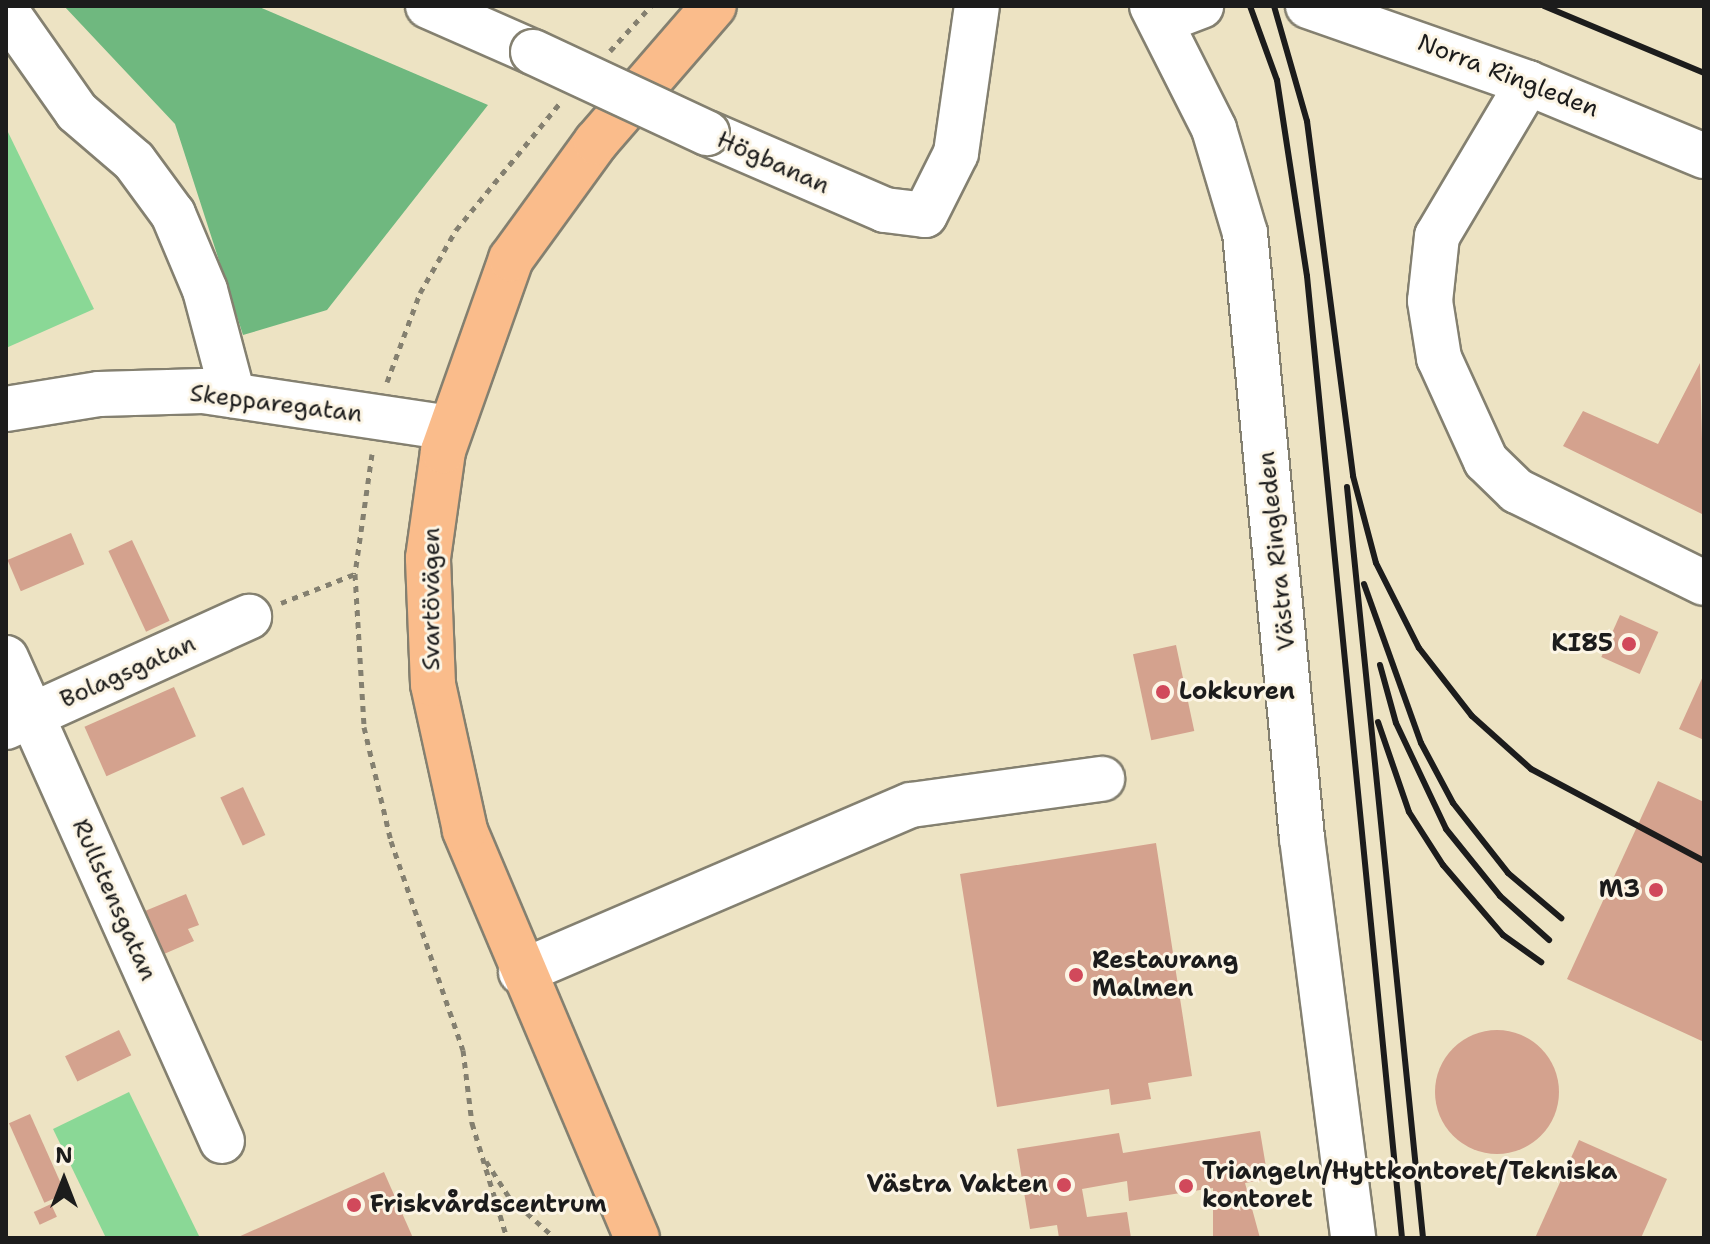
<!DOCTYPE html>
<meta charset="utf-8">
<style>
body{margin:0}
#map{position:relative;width:1710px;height:1244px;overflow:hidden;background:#ede3c3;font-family:"Shantell Sans",sans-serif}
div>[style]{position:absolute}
.green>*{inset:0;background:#8ad896}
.forest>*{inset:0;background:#6fb87f}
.building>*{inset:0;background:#d4a28e;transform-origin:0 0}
.round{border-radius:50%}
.path>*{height:5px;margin-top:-2.5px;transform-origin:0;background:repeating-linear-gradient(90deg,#848070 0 6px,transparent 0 12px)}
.roads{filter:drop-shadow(2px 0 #848070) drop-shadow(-2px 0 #848070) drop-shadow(0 2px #848070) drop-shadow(0 -2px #848070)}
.minor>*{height:44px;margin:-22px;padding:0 22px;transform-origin:22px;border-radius:22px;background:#fff}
.major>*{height:44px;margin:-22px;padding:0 22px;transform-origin:22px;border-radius:22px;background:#fabc8b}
.rail>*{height:6px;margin:-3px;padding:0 3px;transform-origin:3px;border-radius:3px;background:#1c1c1c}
.bridges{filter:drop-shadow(2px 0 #848070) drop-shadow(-2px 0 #848070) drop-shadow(0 2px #848070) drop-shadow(0 -2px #848070)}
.minor-bridge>*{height:44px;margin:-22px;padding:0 22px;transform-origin:22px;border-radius:22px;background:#fff}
.dots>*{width:22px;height:22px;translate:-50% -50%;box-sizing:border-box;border:4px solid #fcf5e5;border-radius:50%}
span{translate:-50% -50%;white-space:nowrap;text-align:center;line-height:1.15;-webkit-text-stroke:6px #fcf5e5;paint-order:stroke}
.street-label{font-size:24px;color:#1c1c1c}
.poi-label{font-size:24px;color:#1c1c1c;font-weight:700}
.right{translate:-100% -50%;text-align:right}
.left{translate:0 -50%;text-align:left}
.frame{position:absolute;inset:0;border:8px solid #1c1c1c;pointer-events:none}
.north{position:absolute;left:24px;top:1140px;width:80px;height:80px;-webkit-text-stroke:6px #fcf5e5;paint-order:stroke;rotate:0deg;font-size:22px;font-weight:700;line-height:32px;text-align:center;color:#1c1c1c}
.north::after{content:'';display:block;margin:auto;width:28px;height:36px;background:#1c1c1c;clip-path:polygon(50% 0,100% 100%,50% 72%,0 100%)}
</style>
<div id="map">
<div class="green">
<div style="clip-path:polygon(6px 128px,94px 309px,6px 348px)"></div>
<div style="clip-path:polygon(129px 1092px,200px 1238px,106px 1238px,53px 1129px)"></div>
</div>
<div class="forest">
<div style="clip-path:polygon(64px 6px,257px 6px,488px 105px,327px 310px,243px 335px,175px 124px)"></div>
</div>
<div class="building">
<div style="clip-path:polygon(1700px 363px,1704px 515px,1563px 446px,1583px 411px,1658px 444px)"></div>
<div style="left:71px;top:533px;width:34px;height:69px;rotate:67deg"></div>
<div style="left:132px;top:540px;width:89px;height:26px;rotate:65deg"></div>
<div style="left:1620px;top:615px;width:42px;height:46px;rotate:24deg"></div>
<div style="left:1176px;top:645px;width:88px;height:44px;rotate:78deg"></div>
<div style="clip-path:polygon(1704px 674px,1704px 740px,1679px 729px)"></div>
<div style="left:174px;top:687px;width:54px;height:98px;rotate:66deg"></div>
<div style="clip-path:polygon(1658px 781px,1704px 802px,1704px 1042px,1567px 979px)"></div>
<div style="left:243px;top:787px;width:53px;height:25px;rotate:65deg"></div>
<div style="clip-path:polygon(1156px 843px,1192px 1076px,1148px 1083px,1151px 1099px,1111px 1105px,1109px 1089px,997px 1107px,960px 874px)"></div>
<div style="clip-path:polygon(186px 894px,199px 925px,188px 929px,194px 941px,164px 954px,145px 911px)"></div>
<div style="left:119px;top:1030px;width:28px;height:60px;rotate:64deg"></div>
<div class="round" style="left:1435px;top:1030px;width:124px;height:124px"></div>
<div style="left:30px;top:1114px;width:87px;height:23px;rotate:66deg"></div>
<div style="clip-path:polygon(1260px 1131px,1268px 1179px,1245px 1183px,1260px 1238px,1213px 1238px,1213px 1188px,1129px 1201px,1127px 1181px,1082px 1189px,1087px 1217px,1127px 1212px,1131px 1238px,1059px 1238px,1057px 1225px,1030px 1229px,1017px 1149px,1119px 1133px,1123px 1153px)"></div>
<div style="clip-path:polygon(1579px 1140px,1667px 1179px,1641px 1238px,1535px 1238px)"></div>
<div style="clip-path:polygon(384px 1172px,413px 1238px,236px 1238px)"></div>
<div style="left:51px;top:1204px;width:14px;height:19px;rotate:65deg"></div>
</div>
<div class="path">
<div style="left:610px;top:51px;width:61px;rotate:-47.7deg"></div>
<div style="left:387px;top:382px;width:95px;rotate:-69.7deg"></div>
<div style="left:420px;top:293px;width:73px;rotate:-60.3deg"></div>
<div style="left:456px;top:230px;width:163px;rotate:-50.7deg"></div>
<div style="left:372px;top:454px;width:121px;rotate:98.1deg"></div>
<div style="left:355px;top:574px;width:153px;rotate:86.6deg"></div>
<div style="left:364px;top:727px;width:117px;rotate:76.7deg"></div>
<div style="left:391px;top:841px;width:221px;rotate:71deg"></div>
<div style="left:463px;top:1050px;width:74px;rotate:83deg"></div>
<div style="left:472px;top:1123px;width:120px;rotate:73.1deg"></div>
<div style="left:281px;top:603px;width:79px;rotate:-21.4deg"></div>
<div style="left:486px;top:1161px;width:43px;rotate:57.4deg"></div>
<div style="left:509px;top:1197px;width:62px;rotate:41.7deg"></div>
</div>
<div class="roads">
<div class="minor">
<div style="left:428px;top:6px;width:115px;rotate:23.7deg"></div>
<div style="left:1152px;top:6px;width:138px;rotate:63.2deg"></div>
<div style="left:1214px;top:129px;width:109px;rotate:73.4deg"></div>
<div style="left:1245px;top:233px;width:608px;rotate:84.62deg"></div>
<div style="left:1302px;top:838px;width:403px;rotate:82.7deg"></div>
<div style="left:1308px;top:6px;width:233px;rotate:19.3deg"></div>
<div style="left:1528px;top:83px;width:191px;rotate:22.5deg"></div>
<div style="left:6px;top:11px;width:123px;rotate:54.9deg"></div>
<div style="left:77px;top:112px;width:75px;rotate:40.7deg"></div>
<div style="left:134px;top:161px;width:66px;rotate:53.7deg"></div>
<div style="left:173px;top:214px;width:82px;rotate:67.2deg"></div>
<div style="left:205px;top:290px;width:109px;rotate:75.1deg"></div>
<div style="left:1162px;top:21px;width:42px;rotate:-21deg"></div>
<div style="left:1528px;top:83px;width:178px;rotate:120.7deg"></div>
<div style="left:1437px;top:236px;width:65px;rotate:96.1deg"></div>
<div style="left:1430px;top:301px;width:58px;rotate:81deg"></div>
<div style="left:1439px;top:358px;width:113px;rotate:65.5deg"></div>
<div style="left:1486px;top:461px;width:43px;rotate:44.1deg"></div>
<div style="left:1517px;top:491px;width:208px;rotate:26.2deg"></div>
<div style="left:707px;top:133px;width:194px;rotate:23.4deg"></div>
<div style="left:885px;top:210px;width:40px;rotate:7.1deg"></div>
<div style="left:925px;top:215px;width:69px;rotate:-63.4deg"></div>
<div style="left:956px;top:153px;width:148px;rotate:-81.9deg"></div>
<div style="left:6px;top:409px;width:94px;rotate:-9.2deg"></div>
<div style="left:99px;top:394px;width:104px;rotate:-1.7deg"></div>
<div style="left:203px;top:391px;width:250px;rotate:8.5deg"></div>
<div style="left:6px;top:658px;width:529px;rotate:65.91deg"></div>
<div style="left:6px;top:727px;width:267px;rotate:-24.4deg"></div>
<div style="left:521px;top:972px;width:424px;rotate:-23.2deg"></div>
<div style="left:911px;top:805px;width:193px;rotate:-7.8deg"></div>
</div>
<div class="major">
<div style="left:637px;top:1238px;width:443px;rotate:-112.9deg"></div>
<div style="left:465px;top:830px;width:149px;rotate:-102.4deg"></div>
<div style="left:433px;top:684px;width:126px;rotate:-92.3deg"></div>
<div style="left:428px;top:558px;width:108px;rotate:-82deg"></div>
<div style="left:443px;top:451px;width:204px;rotate:-70.5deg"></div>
<div style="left:511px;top:259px;width:145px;rotate:-54deg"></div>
<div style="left:596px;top:142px;width:180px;rotate:-49.1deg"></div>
</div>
</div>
<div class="rail">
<div style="left:1250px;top:6px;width:79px;rotate:70deg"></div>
<div style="left:1277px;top:80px;width:198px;rotate:81.3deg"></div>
<div style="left:1307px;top:276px;width:967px;rotate:84.36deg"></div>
<div style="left:1274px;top:6px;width:120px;rotate:74deg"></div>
<div style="left:1307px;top:121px;width:358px;rotate:82.6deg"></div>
<div style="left:1353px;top:476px;width:90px;rotate:75.2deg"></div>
<div style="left:1376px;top:563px;width:95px;rotate:63.2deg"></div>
<div style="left:1419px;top:648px;width:86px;rotate:52.1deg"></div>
<div style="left:1472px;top:716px;width:79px;rotate:41.9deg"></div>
<div style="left:1531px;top:769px;width:196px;rotate:28deg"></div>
<div style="left:1544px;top:6px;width:173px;rotate:22.7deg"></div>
<div style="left:1347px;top:487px;width:755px;rotate:84.22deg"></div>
<div style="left:1364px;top:584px;width:169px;rotate:70.3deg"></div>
<div style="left:1421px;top:743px;width:68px;rotate:61.9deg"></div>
<div style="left:1453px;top:803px;width:89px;rotate:51.8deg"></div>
<div style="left:1508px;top:873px;width:70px;rotate:40.3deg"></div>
<div style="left:1380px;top:665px;width:60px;rotate:74.6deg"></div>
<div style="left:1396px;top:723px;width:117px;rotate:64.7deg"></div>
<div style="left:1446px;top:829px;width:86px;rotate:51.1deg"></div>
<div style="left:1500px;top:896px;width:66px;rotate:41.9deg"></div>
<div style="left:1378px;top:722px;width:95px;rotate:71deg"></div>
<div style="left:1409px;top:812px;width:63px;rotate:57.3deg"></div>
<div style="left:1443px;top:865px;width:92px;rotate:49.4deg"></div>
<div style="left:1503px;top:935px;width:47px;rotate:35.4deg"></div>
</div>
<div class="bridges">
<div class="minor-bridge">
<div style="left:533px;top:52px;width:192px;rotate:25deg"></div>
</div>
</div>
<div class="dots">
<div style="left:1629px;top:644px;background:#d1495b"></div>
<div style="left:1163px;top:692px;background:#d1495b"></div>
<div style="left:1656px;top:890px;background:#d1495b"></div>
<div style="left:1076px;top:975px;background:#d1495b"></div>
<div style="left:1064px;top:1185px;background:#d1495b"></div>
<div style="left:1186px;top:1186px;background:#d1495b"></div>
<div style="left:354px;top:1205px;background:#d1495b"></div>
</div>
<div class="street-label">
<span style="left:1508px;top:76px;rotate:21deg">Norra Ringleden</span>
<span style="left:773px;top:163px;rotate:24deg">Högbanan</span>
<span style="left:276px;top:404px;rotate:7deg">Skepparegatan</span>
<span style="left:1277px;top:551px;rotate:-96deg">Västra Ringleden</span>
<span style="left:432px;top:599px;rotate:-90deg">Svartövägen</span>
<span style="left:128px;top:672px;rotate:-24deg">Bolagsgatan</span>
<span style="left:114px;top:900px;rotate:66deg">Rullstensgatan</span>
</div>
<div class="poi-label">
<span class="right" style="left:1613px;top:644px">KI85</span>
<span class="left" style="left:1179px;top:692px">Lokkuren</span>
<span class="right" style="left:1640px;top:890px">M3</span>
<span class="left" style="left:1092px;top:975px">Restaurang<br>Malmen</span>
<span class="left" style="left:1202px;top:1186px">Triangeln/Hyttkontoret/Tekniska<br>kontoret</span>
<span class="right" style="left:1048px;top:1185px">Västra Vakten</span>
<span class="left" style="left:370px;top:1205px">Friskvårdscentrum</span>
</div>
<div class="frame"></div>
<div class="north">N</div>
</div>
